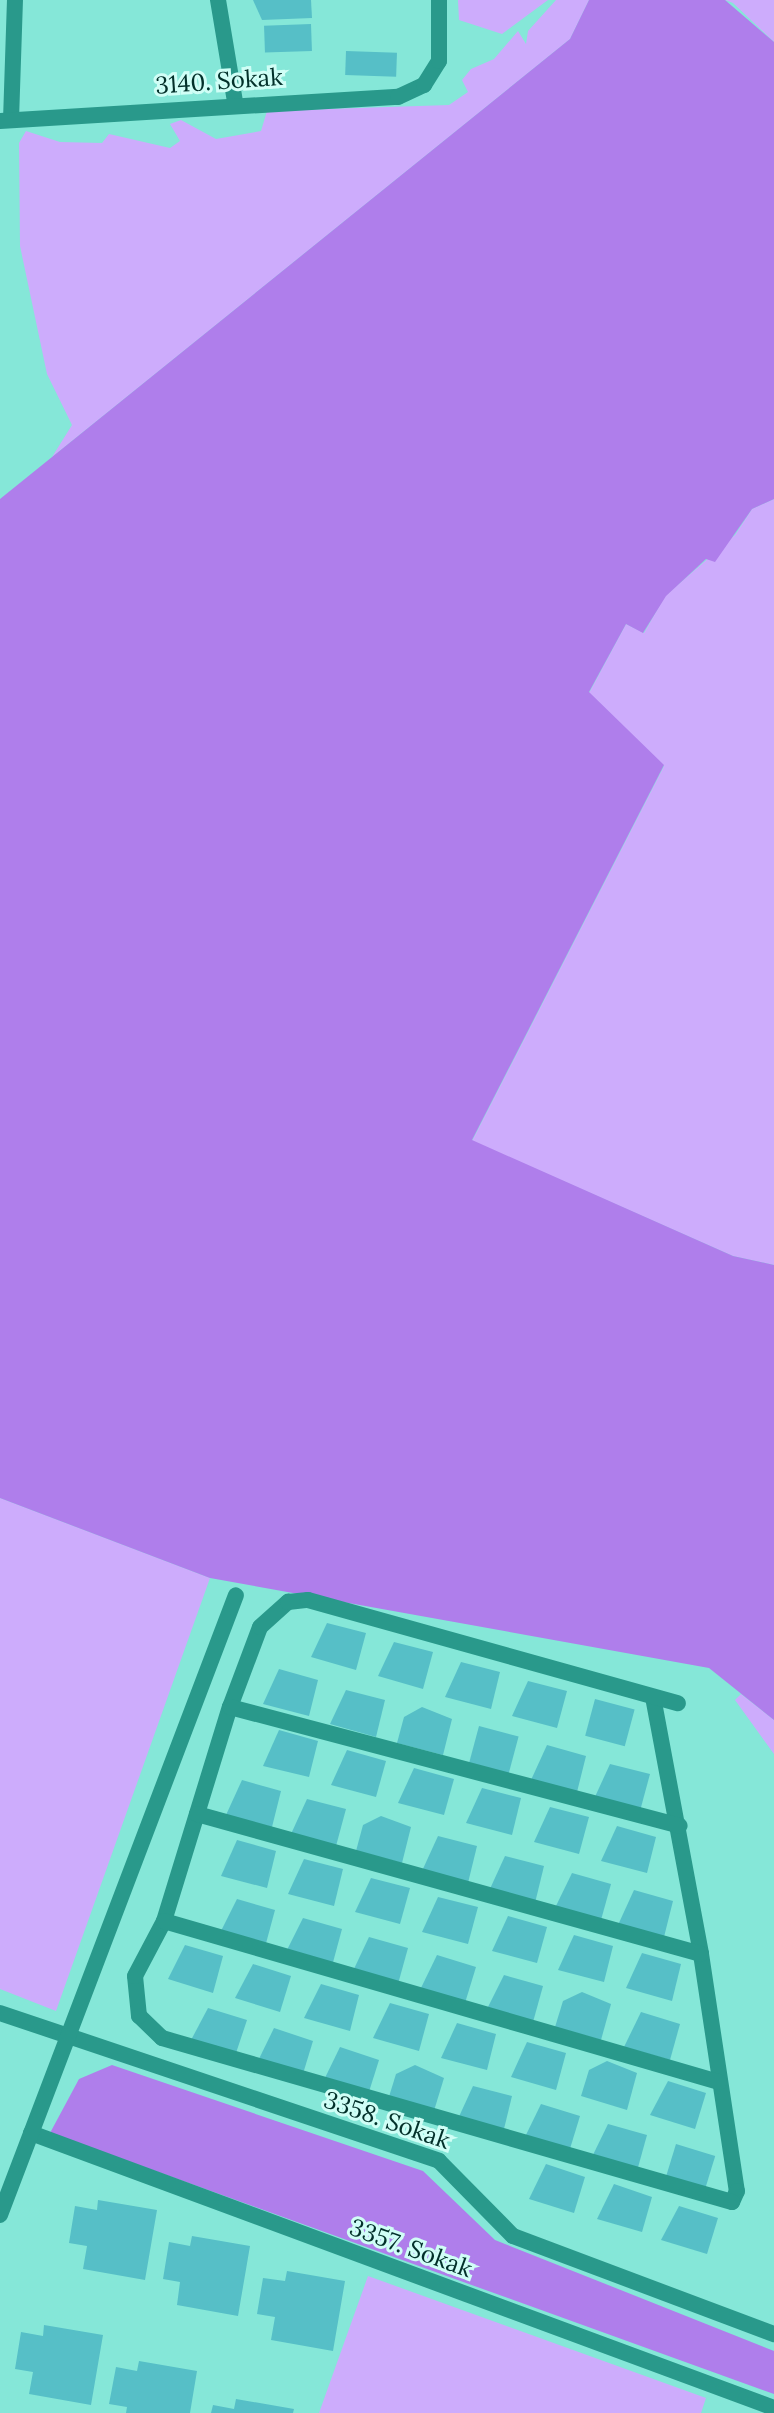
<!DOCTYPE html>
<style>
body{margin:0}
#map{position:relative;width:774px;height:2413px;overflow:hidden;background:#85e7d8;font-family:Lora,serif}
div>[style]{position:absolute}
.green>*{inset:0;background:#cdacfc}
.forest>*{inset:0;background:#af7eeb}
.building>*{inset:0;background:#56bfc7;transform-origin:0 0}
.street>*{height:16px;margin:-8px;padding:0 8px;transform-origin:8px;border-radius:8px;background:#29998b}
span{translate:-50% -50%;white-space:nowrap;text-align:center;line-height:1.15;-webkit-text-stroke:6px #d0fef6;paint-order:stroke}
.street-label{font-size:24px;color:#02302a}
</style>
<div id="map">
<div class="green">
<div style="clip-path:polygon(458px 0,548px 0,502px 34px,459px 20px)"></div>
<div style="clip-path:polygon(556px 0,589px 0,570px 39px,52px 457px,72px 425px,47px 374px,20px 246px,19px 143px,26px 131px,60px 142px,102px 143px,109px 134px,170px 148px,180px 141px,170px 124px,181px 120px,216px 139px,261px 131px,267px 111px,449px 105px,468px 92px,462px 80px,471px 69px,494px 59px,518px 31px,526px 44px,528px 31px)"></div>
<div style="clip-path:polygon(725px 0,774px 0,774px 42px,733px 3px)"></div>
<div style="clip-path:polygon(774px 499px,774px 1265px,733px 1256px,472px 1141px,664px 766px,589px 693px,626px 624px,644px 633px,665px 596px,735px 535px,752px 509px)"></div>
<div style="clip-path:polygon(0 1498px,210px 1578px,56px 2011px,0 1989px)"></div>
<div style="clip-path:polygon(741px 1694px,774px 1720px,774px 1754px,735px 1700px)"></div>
<div style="clip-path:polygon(368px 2276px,706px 2398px,701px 2413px,319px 2413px)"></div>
</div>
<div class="forest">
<div style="clip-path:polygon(589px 0,725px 0,774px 42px,774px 499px,752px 509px,715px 562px,706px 559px,666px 596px,643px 633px,626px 624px,589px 692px,664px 765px,472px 1140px,733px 1256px,774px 1265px,774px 1720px,709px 1668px,210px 1578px,0 1498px,0 499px,570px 39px)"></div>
<div style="clip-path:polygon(112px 2065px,423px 2171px,495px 2240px,774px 2351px,774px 2394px,50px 2133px,79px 2079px)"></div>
</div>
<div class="building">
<div style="clip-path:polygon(253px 0,311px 0,312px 18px,262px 20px)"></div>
<div style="left:311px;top:24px;width:27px;height:47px;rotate:88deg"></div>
<div style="left:346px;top:51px;width:51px;height:24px;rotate:2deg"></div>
<div style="clip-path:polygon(327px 1623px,366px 1633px,356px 1670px,311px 1657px)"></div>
<div style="clip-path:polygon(394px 1642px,433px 1652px,423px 1689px,378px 1676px)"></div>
<div style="clip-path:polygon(461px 1662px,500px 1672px,491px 1709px,445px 1697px)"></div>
<div style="clip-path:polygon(279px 1669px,318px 1680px,309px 1716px,263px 1704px)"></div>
<div style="clip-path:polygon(528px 1681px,567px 1691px,557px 1728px,512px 1716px)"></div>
<div style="clip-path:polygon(346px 1690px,385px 1700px,376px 1737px,330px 1724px)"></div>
<div style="left:595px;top:1699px;width:41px;height:38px;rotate:15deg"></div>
<div style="clip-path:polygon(422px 1707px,452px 1719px,443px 1755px,397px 1743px,404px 1717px)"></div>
<div style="left:479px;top:1726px;width:41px;height:38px;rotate:15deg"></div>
<div style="clip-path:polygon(279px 1730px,318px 1741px,309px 1777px,263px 1766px)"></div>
<div style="clip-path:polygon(547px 1745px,586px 1756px,577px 1792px,531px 1780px)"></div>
<div style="clip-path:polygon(347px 1750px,386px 1761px,376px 1797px,331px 1785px)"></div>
<div style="clip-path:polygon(610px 1764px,650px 1774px,640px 1811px,594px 1799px)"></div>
<div style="clip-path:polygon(414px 1768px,454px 1779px,444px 1815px,398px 1803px)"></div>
<div style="clip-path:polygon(242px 1780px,281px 1791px,272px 1827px,226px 1815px)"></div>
<div style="clip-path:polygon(482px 1788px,521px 1798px,512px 1835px,466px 1823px)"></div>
<div style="clip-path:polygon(307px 1799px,346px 1809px,336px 1846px,291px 1834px)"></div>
<div style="clip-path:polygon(550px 1807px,589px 1817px,579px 1854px,534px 1842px)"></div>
<div style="clip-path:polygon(381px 1816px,411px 1827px,402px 1863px,356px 1851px,363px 1825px)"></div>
<div style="clip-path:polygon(617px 1826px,656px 1837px,647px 1873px,601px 1861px)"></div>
<div style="clip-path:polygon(438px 1836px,477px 1846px,468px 1883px,422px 1871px)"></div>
<div style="clip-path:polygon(237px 1840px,276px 1851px,267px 1888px,221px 1876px)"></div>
<div style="clip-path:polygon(505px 1856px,544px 1866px,535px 1903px,489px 1891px)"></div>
<div style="clip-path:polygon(304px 1859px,343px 1869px,334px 1906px,288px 1894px)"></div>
<div style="clip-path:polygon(572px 1873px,611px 1884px,601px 1920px,555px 1908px)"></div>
<div style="clip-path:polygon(371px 1878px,410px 1888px,400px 1924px,355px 1912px)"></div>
<div style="clip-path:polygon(634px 1890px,673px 1901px,664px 1937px,618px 1925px)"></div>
<div style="clip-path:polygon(438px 1897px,478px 1907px,468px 1944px,422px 1932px)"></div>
<div style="clip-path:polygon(237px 1899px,275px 1910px,265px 1947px,220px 1933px)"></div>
<div style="clip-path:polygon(508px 1916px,547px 1927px,537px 1963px,492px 1951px)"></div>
<div style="clip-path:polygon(303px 1918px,342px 1929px,332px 1966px,286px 1952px)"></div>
<div style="clip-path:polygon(574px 1935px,613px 1946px,604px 1982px,558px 1970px)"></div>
<div style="clip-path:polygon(369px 1937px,408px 1948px,398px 1984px,353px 1971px)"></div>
<div style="clip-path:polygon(185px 1945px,223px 1956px,213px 1993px,168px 1979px)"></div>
<div style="clip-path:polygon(642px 1953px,681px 1964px,672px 2001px,626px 1988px)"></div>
<div style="clip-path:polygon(437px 1955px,476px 1967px,465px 2003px,420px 1990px)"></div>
<div style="clip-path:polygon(253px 1964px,291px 1976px,280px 2012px,235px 1998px)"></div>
<div style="clip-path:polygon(504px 1975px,543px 1986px,533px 2022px,487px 2009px)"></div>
<div style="clip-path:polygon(321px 1984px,359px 1995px,350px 2031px,304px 2018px)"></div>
<div style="clip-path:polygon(582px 1992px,611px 2004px,601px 2040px,555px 2027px,563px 2001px)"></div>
<div style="clip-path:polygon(390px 2003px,429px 2014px,419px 2051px,373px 2038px)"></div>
<div style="clip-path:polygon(208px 2008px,247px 2020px,235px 2056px,190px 2042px)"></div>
<div style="clip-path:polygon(641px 2012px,680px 2024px,670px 2060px,624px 2047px)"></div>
<div style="clip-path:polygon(457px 2023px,496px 2034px,487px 2070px,441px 2058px)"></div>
<div style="clip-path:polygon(274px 2028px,313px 2041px,302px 2077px,257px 2063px)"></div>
<div style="clip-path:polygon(527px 2042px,566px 2053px,556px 2090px,511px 2077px)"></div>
<div style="clip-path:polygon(340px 2047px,379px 2060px,368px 2095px,323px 2082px)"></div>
<div style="clip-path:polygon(607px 2061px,637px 2073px,627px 2110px,581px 2096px,589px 2070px)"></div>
<div style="clip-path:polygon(415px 2065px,444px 2078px,433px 2114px,388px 2100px,396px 2074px)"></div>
<div style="clip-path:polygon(668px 2081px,706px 2093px,695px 2129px,650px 2115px)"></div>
<div style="clip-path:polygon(473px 2086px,512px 2096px,503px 2133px,457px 2121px)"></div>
<div style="clip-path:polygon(541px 2104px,580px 2116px,569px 2152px,524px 2139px)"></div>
<div style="clip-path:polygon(608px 2124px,647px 2135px,637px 2171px,591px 2159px)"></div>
<div style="left:676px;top:2144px;width:41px;height:38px;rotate:17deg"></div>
<div style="clip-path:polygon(546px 2164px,585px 2177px,574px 2213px,529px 2199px)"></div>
<div style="clip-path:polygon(614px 2184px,652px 2197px,642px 2232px,597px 2219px)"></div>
<div style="clip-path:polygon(98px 2200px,157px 2210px,145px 2280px,83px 2269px,87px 2246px,69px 2243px,75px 2206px,97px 2210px)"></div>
<div style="clip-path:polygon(679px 2206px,718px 2218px,707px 2254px,661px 2240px)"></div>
<div style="clip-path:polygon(192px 2236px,250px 2246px,238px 2316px,177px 2305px,180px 2282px,163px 2279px,169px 2242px,190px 2246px)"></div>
<div style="clip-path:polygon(287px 2271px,345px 2281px,333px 2351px,271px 2340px,275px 2317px,257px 2314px,263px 2278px,285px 2281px)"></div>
<div style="clip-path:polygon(44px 2325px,103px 2335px,91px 2405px,29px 2394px,33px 2372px,15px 2369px,21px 2332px,43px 2336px)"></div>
<div style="clip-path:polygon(139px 2361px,197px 2371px,190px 2413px,126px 2413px,127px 2407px,109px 2404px,116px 2367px,137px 2371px)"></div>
<div style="clip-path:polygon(236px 2399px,294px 2409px,293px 2413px,211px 2413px,213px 2405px,234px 2409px)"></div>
</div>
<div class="street">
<div style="left:218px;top:0;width:103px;rotate:80.5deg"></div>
<div style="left:11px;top:120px;width:120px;rotate:-88.1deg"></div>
<div style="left:0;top:121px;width:399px;rotate:-3.5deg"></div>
<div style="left:398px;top:97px;width:29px;rotate:-25deg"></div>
<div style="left:424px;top:85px;width:28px;rotate:-58deg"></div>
<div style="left:439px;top:61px;width:61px;rotate:-90deg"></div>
<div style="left:653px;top:1697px;width:261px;rotate:79.4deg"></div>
<div style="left:701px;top:1954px;width:240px;rotate:81.4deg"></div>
<div style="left:737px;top:2191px;width:12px;rotate:114deg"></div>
<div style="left:732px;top:2202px;width:593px;rotate:-163.95deg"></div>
<div style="left:162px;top:2038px;width:32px;rotate:-136deg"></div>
<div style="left:139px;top:2016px;width:40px;rotate:-95.7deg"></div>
<div style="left:135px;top:1976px;width:62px;rotate:-62.2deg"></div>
<div style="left:164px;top:1921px;width:224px;rotate:-72.9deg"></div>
<div style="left:230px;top:1707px;width:85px;rotate:-69.4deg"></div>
<div style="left:260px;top:1627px;width:38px;rotate:-42deg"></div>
<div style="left:288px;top:1602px;width:20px;rotate:-6deg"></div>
<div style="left:308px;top:1600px;width:384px;rotate:15.6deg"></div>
<div style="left:230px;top:1707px;width:465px;rotate:14.8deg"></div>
<div style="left:197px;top:1814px;width:523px;rotate:15.52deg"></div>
<div style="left:164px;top:1921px;width:578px;rotate:16.18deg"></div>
<div style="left:0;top:2013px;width:463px;rotate:18.6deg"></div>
<div style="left:439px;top:2161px;width:105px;rotate:45.4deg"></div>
<div style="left:513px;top:2236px;width:279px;rotate:20.6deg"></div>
<div style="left:31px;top:2133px;width:792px;rotate:20.31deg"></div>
<div style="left:0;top:2215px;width:663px;rotate:-69.16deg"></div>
</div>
<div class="street-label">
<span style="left:219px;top:81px;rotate:-4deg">3140. Sokak</span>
<span style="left:387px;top:2120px;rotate:19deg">3358. Sokak</span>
<span style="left:411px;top:2248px;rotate:20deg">3357. Sokak</span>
</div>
</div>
